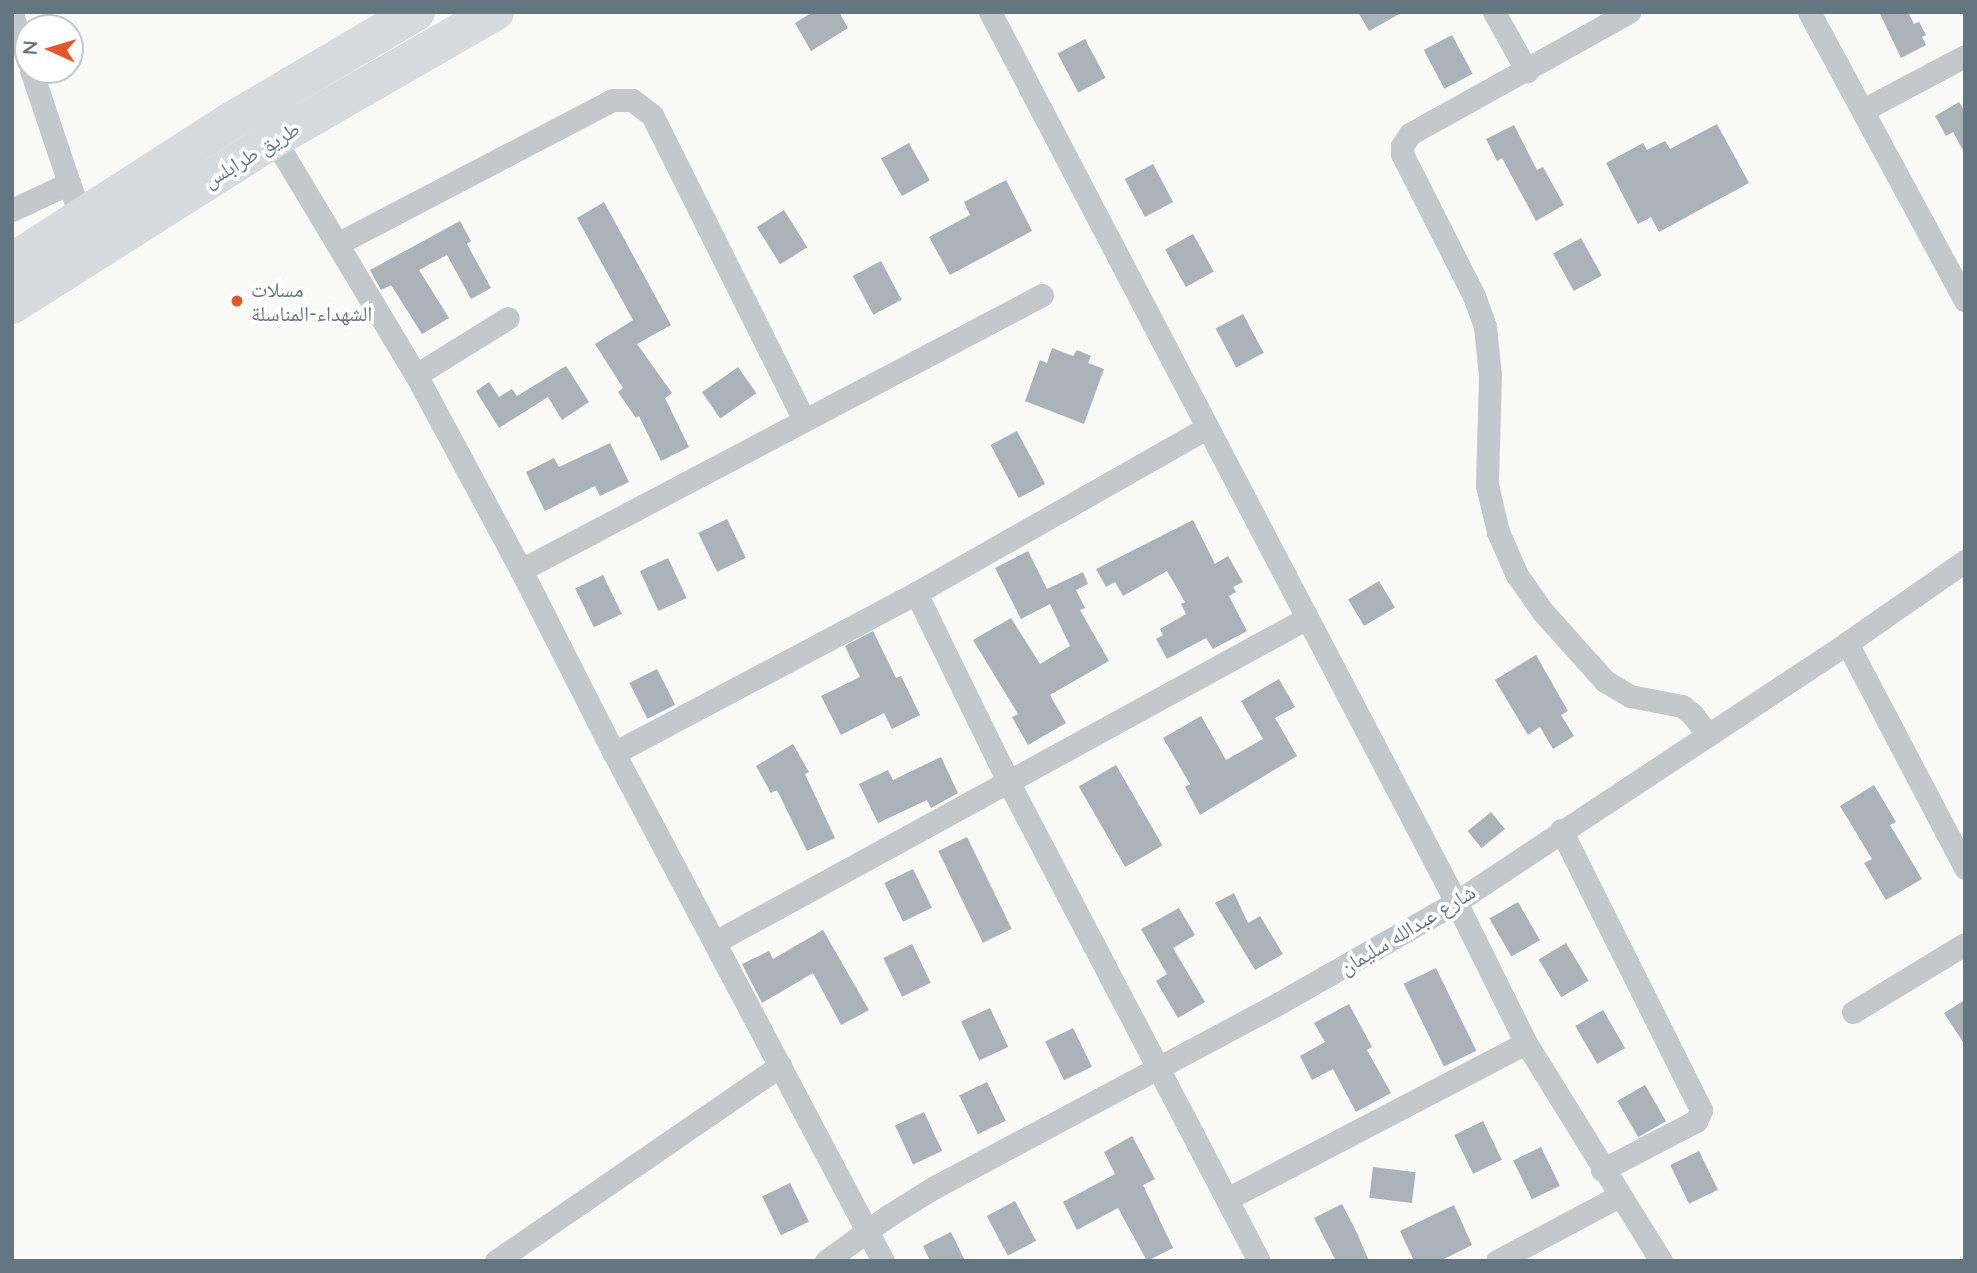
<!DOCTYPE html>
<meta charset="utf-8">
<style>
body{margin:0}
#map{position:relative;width:1977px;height:1273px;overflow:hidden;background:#fafaf8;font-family:Lato,"Noto Naskh Arabic",sans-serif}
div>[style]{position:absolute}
.building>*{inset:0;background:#aab3b9;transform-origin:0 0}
.street>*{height:23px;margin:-11.5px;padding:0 11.5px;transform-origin:11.5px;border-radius:11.5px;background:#c3c8cc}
.highway>*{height:38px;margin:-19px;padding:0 19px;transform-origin:19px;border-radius:19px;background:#d6dbdf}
.dots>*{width:19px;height:19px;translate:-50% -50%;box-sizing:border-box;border:4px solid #fff;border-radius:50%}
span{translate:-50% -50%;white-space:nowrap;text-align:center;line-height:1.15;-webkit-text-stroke:7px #fff;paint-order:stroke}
.street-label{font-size:21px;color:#657683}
.poi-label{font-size:21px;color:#657683}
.left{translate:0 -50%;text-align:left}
.frame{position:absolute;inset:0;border:14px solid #657683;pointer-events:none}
.north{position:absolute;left:14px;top:14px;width:70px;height:70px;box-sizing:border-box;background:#fff;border:2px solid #c1c8cd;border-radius:50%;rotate:274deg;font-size:19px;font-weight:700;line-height:28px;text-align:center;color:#657683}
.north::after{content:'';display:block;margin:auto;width:24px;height:32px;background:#e4572e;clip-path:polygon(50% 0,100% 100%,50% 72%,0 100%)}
</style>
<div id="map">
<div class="building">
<div style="clip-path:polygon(813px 12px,839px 12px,848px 28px,811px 51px,795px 23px)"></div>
<div style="clip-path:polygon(1358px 12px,1403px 12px,1369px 31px)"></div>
<div style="clip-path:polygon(1879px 12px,1908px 12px,1914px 24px,1919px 22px,1926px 35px,1922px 37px,1926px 45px,1901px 58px)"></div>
<div style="left:1452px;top:35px;width:44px;height:32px;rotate:62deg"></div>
<div style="left:1085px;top:39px;width:44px;height:31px;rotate:62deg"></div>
<div style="clip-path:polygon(1959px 102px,1965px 112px,1965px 154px,1953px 132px,1946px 136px,1935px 116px)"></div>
<div style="clip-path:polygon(1717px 124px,1749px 183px,1659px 232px,1651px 217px,1638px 224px,1606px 163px,1643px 143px,1647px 150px,1665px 141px,1670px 149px)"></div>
<div style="clip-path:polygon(1514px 125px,1537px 170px,1543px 167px,1564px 205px,1536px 221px,1502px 158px,1497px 161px,1486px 139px)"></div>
<div style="left:909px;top:143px;width:43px;height:32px;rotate:61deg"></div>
<div style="left:1153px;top:164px;width:43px;height:32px;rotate:62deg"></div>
<div style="clip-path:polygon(1006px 180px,1032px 231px,950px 275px,929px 237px,970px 215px,964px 202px)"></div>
<div style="clip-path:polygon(604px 202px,671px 325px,637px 344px,672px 393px,665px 398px,689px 447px,661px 461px,639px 416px,636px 418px,618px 392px,623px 388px,595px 344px,633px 320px,577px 218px)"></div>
<div style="left:784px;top:210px;width:44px;height:32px;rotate:58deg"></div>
<div style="clip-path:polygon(460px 221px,471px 241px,467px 244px,491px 288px,471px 299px,447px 255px,419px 270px,449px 318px,422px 334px,391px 285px,381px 290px,370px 270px)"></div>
<div style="left:1193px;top:234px;width:43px;height:32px;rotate:61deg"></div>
<div style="left:1581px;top:238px;width:43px;height:32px;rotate:61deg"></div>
<div style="left:881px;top:261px;width:44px;height:32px;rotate:62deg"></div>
<div style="left:1243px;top:314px;width:44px;height:31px;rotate:62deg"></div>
<div style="clip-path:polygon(1052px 348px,1073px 356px,1077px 350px,1091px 356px,1088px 363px,1104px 369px,1084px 424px,1025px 401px,1040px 360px,1047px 363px)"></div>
<div style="clip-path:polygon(566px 366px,589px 402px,562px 420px,548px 397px,499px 428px,476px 391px,489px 382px,499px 397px,512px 389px,517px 396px)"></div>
<div style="left:738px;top:367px;width:32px;height:44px;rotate:55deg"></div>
<div style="left:1017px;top:431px;width:60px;height:30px;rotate:62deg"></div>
<div style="clip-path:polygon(610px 443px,629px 482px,600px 496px,595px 486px,545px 511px,526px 472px,554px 458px,559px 467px)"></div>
<div style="left:727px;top:519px;width:43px;height:32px;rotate:64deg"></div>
<div style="clip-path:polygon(1193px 520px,1215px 564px,1228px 556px,1243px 582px,1233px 587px,1236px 592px,1229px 596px,1247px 631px,1213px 649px,1206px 638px,1167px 659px,1156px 639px,1163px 635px,1160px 629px,1186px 614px,1181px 604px,1185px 602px,1167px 571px,1123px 596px,1115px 582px,1106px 587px,1096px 569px)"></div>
<div style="clip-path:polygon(1028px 551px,1047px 589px,1083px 572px,1088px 584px,1076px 590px,1085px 608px,1080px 610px,1109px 661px,1050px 695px,1066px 723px,1028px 745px,1012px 717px,1018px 714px,973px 640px,1011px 618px,1040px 664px,1070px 646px,1050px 604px,1021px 619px,995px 568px)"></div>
<div style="left:668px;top:558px;width:44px;height:31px;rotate:65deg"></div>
<div style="left:603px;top:575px;width:43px;height:31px;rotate:64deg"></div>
<div style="left:1379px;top:581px;width:31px;height:36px;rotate:59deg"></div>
<div style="clip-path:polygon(873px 631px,896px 678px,901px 676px,920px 715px,892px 729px,884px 713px,841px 735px,821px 696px,860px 677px,845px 646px)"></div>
<div style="clip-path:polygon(1536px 655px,1568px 711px,1561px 715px,1574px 736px,1553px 749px,1540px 727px,1528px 735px,1495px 680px)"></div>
<div style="left:657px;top:669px;width:40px;height:31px;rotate:63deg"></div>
<div style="clip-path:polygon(1279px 679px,1295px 707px,1275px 718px,1297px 756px,1200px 815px,1185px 787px,1190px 784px,1163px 738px,1201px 716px,1226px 760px,1263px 739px,1241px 701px)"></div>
<div style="clip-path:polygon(793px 744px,809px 772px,805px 774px,835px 838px,807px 851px,777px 790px,771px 793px,756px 766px)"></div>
<div style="clip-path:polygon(941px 757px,958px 793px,931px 808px,927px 800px,878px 823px,859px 784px,888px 770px,893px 780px)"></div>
<div style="left:1116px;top:765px;width:93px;height:43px;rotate:60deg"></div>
<div style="clip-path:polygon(1874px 785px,1896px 822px,1890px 825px,1922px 879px,1886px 900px,1864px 863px,1872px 859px,1840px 806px)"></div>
<div style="left:1491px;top:812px;width:22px;height:30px;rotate:51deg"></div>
<div style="left:967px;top:837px;width:102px;height:32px;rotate:64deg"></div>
<div style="left:913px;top:869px;width:43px;height:32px;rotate:64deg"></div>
<div style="clip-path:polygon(1234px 893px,1248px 923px,1260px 916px,1283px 954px,1255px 970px,1215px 903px)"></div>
<div style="left:1518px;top:902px;width:44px;height:33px;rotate:60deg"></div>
<div style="clip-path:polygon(1179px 908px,1195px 935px,1173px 948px,1205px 1002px,1178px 1018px,1156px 981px,1167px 974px,1141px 929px)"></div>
<div style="clip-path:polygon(823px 930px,869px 1010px,841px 1025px,813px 973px,762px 1003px,742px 964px,769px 951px,773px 959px)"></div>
<div style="left:1566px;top:943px;width:44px;height:32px;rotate:59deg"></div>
<div style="left:912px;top:944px;width:43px;height:32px;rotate:64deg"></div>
<div style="left:1436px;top:968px;width:92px;height:36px;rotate:64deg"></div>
<div style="clip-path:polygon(1965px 1000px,1965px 1045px,1944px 1013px)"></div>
<div style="clip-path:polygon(1349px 1004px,1372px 1047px,1367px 1050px,1391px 1093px,1356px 1112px,1333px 1069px,1312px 1080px,1300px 1056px,1325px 1042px,1314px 1023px)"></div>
<div style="left:990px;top:1008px;width:43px;height:32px;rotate:65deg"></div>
<div style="left:1603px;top:1010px;width:44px;height:32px;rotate:60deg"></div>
<div style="left:1073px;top:1028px;width:43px;height:31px;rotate:64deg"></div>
<div style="left:987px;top:1082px;width:43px;height:31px;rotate:64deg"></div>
<div style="left:1645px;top:1085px;width:42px;height:32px;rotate:60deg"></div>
<div style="left:924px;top:1112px;width:43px;height:32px;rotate:65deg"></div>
<div style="left:1483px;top:1121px;width:43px;height:32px;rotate:64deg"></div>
<div style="clip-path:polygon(1132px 1136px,1155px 1179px,1143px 1185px,1173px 1248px,1147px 1261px,1118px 1208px,1077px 1230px,1063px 1202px,1115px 1174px,1104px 1152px)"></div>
<div style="left:1541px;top:1147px;width:43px;height:31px;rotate:64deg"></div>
<div style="left:1699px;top:1151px;width:43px;height:32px;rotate:64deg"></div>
<div style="left:1373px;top:1167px;width:43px;height:31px;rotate:7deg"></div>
<div style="left:790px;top:1183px;width:43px;height:31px;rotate:64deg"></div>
<div style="left:1015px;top:1201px;width:45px;height:32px;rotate:62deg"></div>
<div style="clip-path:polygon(1342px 1204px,1357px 1233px,1369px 1261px,1336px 1261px,1314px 1218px)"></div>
<div style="clip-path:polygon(1454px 1205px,1472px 1245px,1440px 1261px,1414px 1261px,1400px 1231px)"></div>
<div style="clip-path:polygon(951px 1232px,965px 1261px,930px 1261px,923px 1246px)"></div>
</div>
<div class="street">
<div style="left:990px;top:12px;width:1005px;rotate:62.36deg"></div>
<div style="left:1456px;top:902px;width:157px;rotate:63.6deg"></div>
<div style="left:1526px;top:1043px;width:256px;rotate:58.2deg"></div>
<div style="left:1494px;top:12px;width:68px;rotate:60.8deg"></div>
<div style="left:1629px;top:12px;width:251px;rotate:150.9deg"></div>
<div style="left:1410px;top:134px;width:14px;rotate:124deg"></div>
<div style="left:1402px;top:146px;width:8px;rotate:90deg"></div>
<div style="left:1402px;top:154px;width:159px;rotate:63.1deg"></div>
<div style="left:1474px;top:296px;width:33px;rotate:70deg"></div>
<div style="left:1485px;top:327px;width:48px;rotate:84.1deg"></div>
<div style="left:1490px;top:375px;width:110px;rotate:91.6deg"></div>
<div style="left:1487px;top:485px;width:48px;rotate:76.8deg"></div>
<div style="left:1498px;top:532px;width:47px;rotate:66.2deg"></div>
<div style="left:1517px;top:575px;width:45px;rotate:54.9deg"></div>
<div style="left:1543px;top:612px;width:93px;rotate:48.1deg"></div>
<div style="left:1605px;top:681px;width:29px;rotate:31deg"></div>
<div style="left:1630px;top:696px;width:53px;rotate:10.9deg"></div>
<div style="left:1682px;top:706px;width:13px;rotate:39deg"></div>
<div style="left:1692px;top:714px;width:26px;rotate:53deg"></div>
<div style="left:1809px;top:12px;width:328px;rotate:61.6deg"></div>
<div style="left:12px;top:14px;width:50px;rotate:71.2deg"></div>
<div style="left:31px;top:70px;width:154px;rotate:71.4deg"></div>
<div style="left:1863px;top:110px;width:115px;rotate:-27.9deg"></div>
<div style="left:274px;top:139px;width:275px;rotate:59deg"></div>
<div style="left:416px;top:375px;width:221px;rotate:61.7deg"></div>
<div style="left:521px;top:570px;width:205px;rotate:63.1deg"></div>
<div style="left:614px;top:753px;width:575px;rotate:62.1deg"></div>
<div style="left:12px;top:210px;width:63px;rotate:-25.3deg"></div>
<div style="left:337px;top:244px;width:310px;rotate:-27.6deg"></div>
<div style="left:612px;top:100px;width:20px"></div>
<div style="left:632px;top:100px;width:25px;rotate:37deg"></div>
<div style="left:652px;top:115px;width:341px;rotate:63.5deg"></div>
<div style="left:416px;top:375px;width:108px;rotate:-31.8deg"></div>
<div style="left:521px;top:570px;width:589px;rotate:-27.83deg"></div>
<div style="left:916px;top:593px;width:212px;rotate:63.9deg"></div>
<div style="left:1009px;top:783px;width:539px;rotate:62.39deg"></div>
<div style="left:1847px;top:643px;width:254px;rotate:62.3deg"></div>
<div style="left:614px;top:753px;width:342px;rotate:-27.9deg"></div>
<div style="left:916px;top:593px;width:335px;rotate:-29.6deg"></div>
<div style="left:1561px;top:830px;width:313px;rotate:63.4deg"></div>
<div style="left:1701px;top:1110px;width:12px;rotate:114deg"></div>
<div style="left:1696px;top:1121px;width:106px;rotate:152.5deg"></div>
<div style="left:715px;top:942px;width:675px;rotate:-28.69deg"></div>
<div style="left:1853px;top:1012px;width:131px;rotate:-31.3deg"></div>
<div style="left:1227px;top:1199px;width:337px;rotate:-27.6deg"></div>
<div style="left:496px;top:1261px;width:345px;rotate:-34.5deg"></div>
<div style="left:826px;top:1261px;width:77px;rotate:-36deg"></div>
<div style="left:888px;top:1216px;width:53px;rotate:-31.9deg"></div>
<div style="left:933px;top:1188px;width:395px;rotate:-28.1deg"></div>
<div style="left:1281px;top:1002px;width:202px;rotate:-29.7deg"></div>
<div style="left:1456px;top:902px;width:469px;rotate:-33.5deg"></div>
<div style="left:1847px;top:643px;width:144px;rotate:-34.8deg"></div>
<div style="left:1497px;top:1261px;width:138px;rotate:-28deg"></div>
</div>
<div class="highway">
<div style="left:12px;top:262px;width:260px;rotate:-32.8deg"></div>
<div style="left:231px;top:121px;width:215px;rotate:-30.5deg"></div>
<div style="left:12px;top:305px;width:310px;rotate:-32.4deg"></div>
<div style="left:274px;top:139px;width:255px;rotate:-29.9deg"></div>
</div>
<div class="dots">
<div style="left:237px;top:301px;background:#e4572e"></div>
</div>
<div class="street-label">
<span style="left:251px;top:154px;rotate:-31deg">طريق طرابلس</span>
<span style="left:1407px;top:929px;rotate:-31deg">شارع عبدالله سليمان</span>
</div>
<div class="poi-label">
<span class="left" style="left:251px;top:301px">مسلات<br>الشهداء-المناسلة</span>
</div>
<div class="frame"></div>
<div class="north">N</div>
</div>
